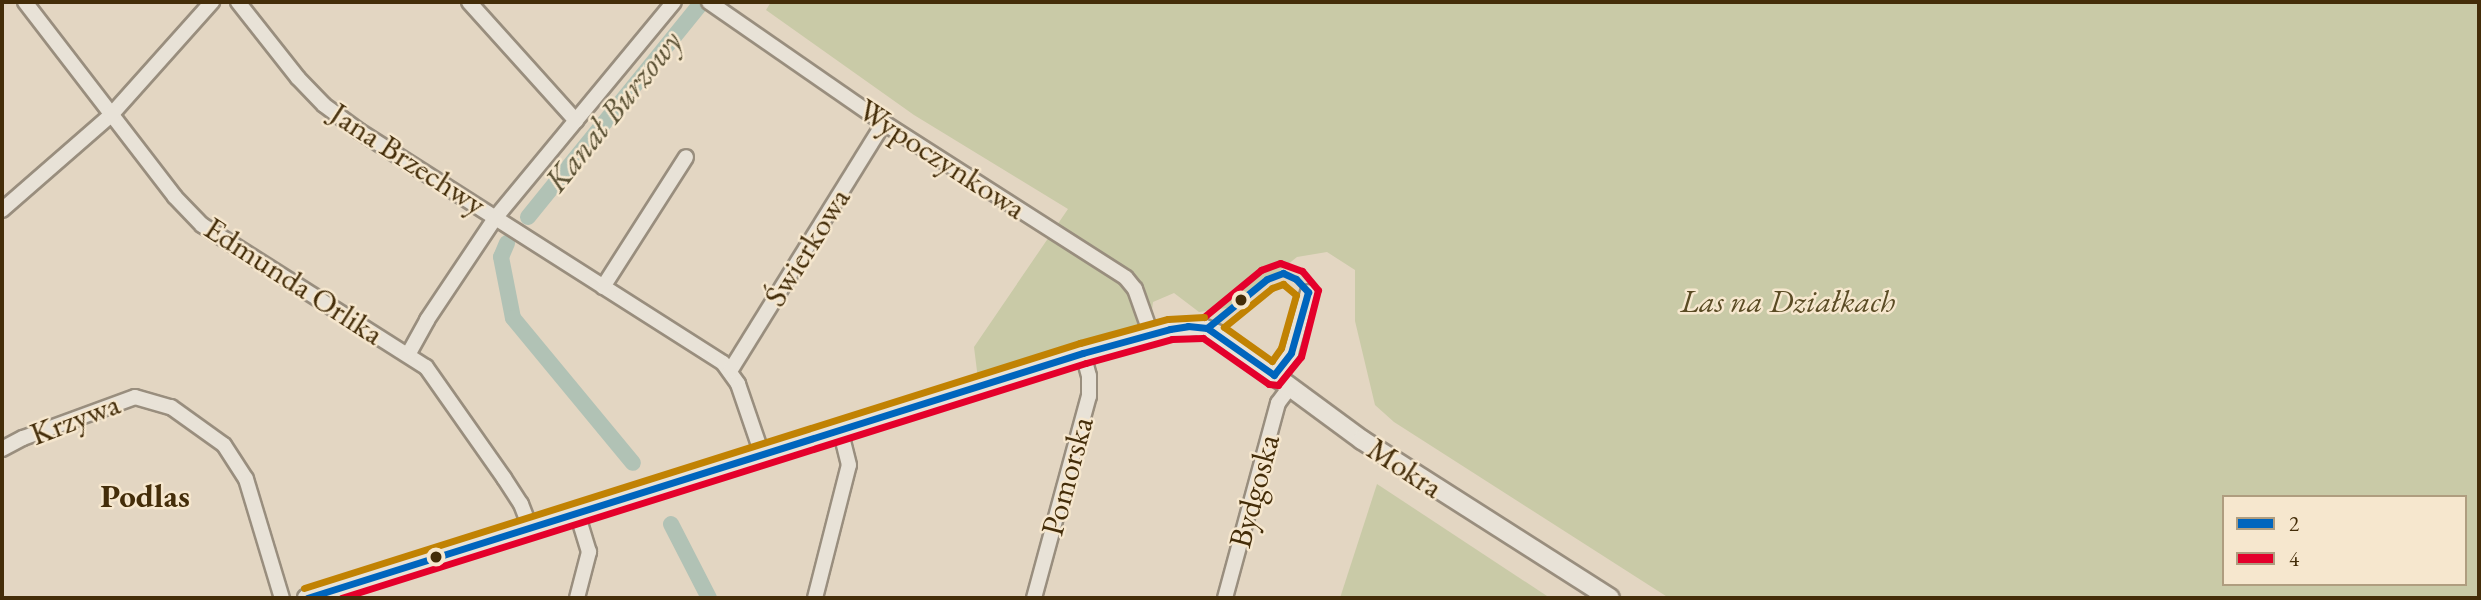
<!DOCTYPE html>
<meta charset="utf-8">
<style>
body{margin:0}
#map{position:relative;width:2481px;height:600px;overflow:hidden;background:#e3d6c2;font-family:"EB Garamond",serif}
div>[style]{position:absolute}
.green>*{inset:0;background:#c9caa7}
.canal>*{height:16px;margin:-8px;padding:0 8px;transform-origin:8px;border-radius:8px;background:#b1c2b5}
.roads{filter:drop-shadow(2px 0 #998e7e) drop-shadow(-2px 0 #998e7e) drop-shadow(0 2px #998e7e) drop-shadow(0 -2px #998e7e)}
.minor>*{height:14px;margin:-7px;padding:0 7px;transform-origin:7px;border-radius:7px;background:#e8e2d7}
.tertiary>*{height:18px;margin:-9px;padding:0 9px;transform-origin:9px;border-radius:9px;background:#e8e2d7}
.bus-1>*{height:7px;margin:-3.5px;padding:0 3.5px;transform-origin:3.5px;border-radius:3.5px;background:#0065bd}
.bus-2>*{height:7px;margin:-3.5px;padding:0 3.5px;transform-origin:3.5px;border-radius:3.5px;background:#e4002b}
.bus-3>*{height:7px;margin:-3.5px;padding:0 3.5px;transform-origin:3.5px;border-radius:3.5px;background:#c18203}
.dots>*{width:19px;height:19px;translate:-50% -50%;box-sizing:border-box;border:4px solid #f6e7ce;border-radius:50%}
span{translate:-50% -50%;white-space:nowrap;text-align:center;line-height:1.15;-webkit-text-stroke:5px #f6e7ce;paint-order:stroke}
.street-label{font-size:32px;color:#442d09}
.park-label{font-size:32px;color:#5a4b24;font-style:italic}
.water-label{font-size:33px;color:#5a5033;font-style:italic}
.neighbourhood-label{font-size:33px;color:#442d09;font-weight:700}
.frame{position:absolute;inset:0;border:4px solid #442d09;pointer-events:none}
.legend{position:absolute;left:2222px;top:495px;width:245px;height:91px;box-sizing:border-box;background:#f6e7ce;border:2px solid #af9d7f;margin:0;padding:9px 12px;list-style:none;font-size:21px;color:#442d09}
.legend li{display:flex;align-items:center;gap:14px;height:35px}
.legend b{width:35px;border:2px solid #af9d7f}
</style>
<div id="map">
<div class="green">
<div style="clip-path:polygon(evenodd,771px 2px,2479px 2px,2479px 598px,1669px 598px,1394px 422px,1375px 405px,1355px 321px,1355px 270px,1327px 252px,1297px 257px,1234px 307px,1199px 312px,1174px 293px,1153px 302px,1150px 325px,978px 379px,974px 347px,1068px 209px,914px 115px,766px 10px,771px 2px,2224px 497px,2465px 497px,2465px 584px,2224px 584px,2224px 497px)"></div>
<div style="clip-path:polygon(1377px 484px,1550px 598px,1340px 598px)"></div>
</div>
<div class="canal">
<div style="left:528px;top:217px;width:272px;rotate:-51deg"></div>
<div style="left:507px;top:243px;width:15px;rotate:113deg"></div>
<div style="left:501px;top:257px;width:62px;rotate:78.9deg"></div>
<div style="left:513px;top:318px;width:188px;rotate:50.4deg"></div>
<div style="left:671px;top:524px;width:83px;rotate:62.8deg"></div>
</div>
<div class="roads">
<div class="minor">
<div style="left:25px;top:2px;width:246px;rotate:52.4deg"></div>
<div style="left:175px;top:197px;width:39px;rotate:46deg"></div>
<div style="left:202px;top:225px;width:265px;rotate:32.4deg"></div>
<div style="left:426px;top:367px;width:136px;rotate:54.9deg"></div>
<div style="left:504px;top:478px;width:31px;rotate:57deg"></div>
<div style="left:521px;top:504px;width:25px;rotate:69deg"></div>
<div style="left:238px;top:2px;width:97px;rotate:51.7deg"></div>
<div style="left:298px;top:78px;width:37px;rotate:46deg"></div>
<div style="left:324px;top:105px;width:44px;rotate:36.6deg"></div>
<div style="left:359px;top:131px;width:432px;rotate:32.5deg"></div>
<div style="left:723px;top:363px;width:26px;rotate:54deg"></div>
<div style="left:738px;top:384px;width:74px;rotate:71.1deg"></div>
<div style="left:469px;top:2px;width:160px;rotate:48deg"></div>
<div style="left:709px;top:2px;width:213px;rotate:34.7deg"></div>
<div style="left:884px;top:123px;width:287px;rotate:32.6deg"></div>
<div style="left:1126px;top:278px;width:14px;rotate:51deg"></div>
<div style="left:1135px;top:289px;width:48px;rotate:70.4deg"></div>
<div style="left:2px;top:210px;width:145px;rotate:-41.1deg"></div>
<div style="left:111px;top:115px;width:152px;rotate:-48.2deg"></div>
<div style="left:603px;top:287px;width:154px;rotate:-57.4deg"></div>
<div style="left:409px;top:353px;width:38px;rotate:-61deg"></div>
<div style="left:427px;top:320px;width:124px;rotate:-56.2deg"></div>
<div style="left:496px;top:217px;width:279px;rotate:-50.4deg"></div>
<div style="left:730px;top:371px;width:292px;rotate:-58.2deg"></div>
<div style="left:1274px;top:375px;width:28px;rotate:-52deg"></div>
<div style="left:1291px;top:353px;width:63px;rotate:-74.4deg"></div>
<div style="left:2px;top:449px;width:24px;rotate:-28deg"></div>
<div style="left:23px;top:438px;width:119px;rotate:-20.1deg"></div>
<div style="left:135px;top:397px;width:37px;rotate:16deg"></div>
<div style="left:171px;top:407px;width:65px;rotate:35.6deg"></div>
<div style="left:224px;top:445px;width:40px;rotate:57.1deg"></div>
<div style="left:246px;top:479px;width:124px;rotate:73.2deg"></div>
<div style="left:577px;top:598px;width:48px;rotate:-75.4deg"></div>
<div style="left:589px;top:552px;width:41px;rotate:-107.1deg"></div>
<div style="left:815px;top:598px;width:137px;rotate:-75.7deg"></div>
<div style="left:849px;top:465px;width:36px;rotate:-104deg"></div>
<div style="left:1034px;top:598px;width:209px;rotate:-74.8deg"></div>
<div style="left:1089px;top:396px;width:20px;rotate:-90deg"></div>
<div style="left:1089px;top:376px;width:24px;rotate:-105deg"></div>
<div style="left:1225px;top:598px;width:202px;rotate:-74.8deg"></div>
<div style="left:1278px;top:403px;width:20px;rotate:-53deg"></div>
</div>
<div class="tertiary">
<div style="left:307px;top:598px;width:814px;rotate:-17.52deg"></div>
<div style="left:1083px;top:353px;width:90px;rotate:-15.4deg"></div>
<div style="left:1170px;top:329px;width:28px;rotate:-6deg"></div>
<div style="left:1198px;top:326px;width:25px;rotate:23deg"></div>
<div style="left:1221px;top:336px;width:175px;rotate:36.4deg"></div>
<div style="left:1362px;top:440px;width:294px;rotate:32.5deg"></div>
</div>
</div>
<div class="bus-1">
<div style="left:1283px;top:273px;width:14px;rotate:25deg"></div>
<div style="left:1296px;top:279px;width:18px;rotate:47deg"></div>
<div style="left:1308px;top:292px;width:63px;rotate:105.6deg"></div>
<div style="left:1291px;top:353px;width:28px;rotate:128deg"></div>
<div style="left:1274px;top:375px;width:82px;rotate:-145deg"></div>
<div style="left:1207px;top:328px;width:77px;rotate:-39.2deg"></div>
<div style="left:1267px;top:279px;width:17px;rotate:-21deg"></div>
<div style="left:307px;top:598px;width:814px;rotate:-17.52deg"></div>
<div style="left:1083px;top:353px;width:90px;rotate:-15.4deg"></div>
<div style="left:1170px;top:329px;width:18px;rotate:-9deg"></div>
<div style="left:1188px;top:326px;width:19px;rotate:6deg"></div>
</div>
<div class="bus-2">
<div style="left:341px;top:598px;width:781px;rotate:-17.51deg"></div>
<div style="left:1086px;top:363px;width:89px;rotate:-15.6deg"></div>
<div style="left:1172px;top:339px;width:31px;rotate:-2deg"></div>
<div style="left:1203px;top:338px;width:80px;rotate:34.9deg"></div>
<div style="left:1269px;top:384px;width:9px;rotate:6deg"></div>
<div style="left:1278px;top:385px;width:36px;rotate:-51deg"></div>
<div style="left:1301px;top:357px;width:69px;rotate:-75.8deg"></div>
<div style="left:1318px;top:290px;width:25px;rotate:-130deg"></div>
<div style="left:1302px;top:271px;width:23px;rotate:-160deg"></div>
<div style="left:1280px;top:263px;width:20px;rotate:160deg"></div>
<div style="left:1261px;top:270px;width:74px;rotate:140.5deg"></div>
</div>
<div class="bus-3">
<div style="left:1283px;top:284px;width:17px;rotate:40deg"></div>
<div style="left:1296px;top:295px;width:55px;rotate:105.8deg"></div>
<div style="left:1281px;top:348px;width:16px;rotate:125deg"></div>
<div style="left:1272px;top:361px;width:59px;rotate:-144.7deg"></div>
<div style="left:1224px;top:327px;width:62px;rotate:-39.1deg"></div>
<div style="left:1272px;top:288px;width:12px;rotate:-20deg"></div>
<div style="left:304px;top:588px;width:814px;rotate:-17.52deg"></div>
<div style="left:1080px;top:343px;width:91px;rotate:-15.3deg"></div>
<div style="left:1168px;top:319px;width:36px;rotate:-3deg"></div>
</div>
<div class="dots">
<div style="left:1241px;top:300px;background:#442d09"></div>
<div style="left:436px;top:557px;background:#442d09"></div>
</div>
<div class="street-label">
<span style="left:408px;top:159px;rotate:33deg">Jana Brzechwy</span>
<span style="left:942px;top:159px;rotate:33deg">Wypoczynkowa</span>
<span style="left:807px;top:247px;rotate:-58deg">Świerkowa</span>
<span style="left:294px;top:281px;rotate:33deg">Edmunda Orlika</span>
<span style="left:75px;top:419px;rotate:-21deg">Krzywa</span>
<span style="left:1405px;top:468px;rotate:33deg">Mokra</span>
<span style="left:1067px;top:476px;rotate:-75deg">Pomorska</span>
<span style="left:1254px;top:491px;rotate:-75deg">Bydgoska</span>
</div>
<div class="park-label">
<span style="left:1788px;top:301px">Las na Działkach</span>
</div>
<div class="water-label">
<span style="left:613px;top:111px;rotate:-51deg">Kanał Burzowy</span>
</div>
<div class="neighbourhood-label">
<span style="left:145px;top:496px">Podlas</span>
</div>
<div class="frame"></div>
<ul class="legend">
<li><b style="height:9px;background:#0065bd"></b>2</li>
<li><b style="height:9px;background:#e4002b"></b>4</li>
</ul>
</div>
